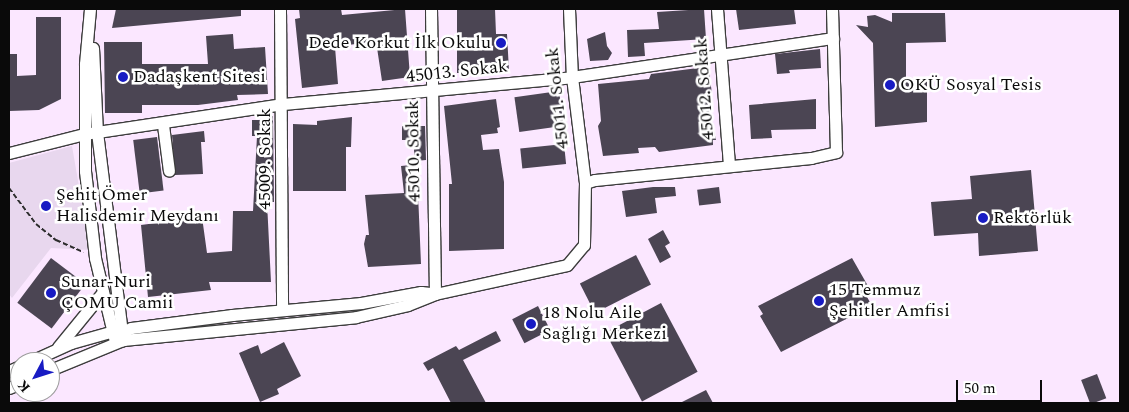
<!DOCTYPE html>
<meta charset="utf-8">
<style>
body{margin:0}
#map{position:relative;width:1129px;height:412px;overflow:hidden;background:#fbe7ff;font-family:Spectral,serif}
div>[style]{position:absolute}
.plaza>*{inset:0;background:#e8d7ee}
.building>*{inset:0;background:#4b4553;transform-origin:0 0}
.path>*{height:2px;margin-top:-1px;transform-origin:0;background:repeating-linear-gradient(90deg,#2c2c2c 0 5px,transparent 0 7.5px)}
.roads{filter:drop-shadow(1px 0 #3d3d3d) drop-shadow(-1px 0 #3d3d3d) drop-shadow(0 1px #3d3d3d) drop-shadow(0 -1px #3d3d3d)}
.minor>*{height:11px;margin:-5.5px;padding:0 5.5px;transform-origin:5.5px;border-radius:5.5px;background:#fff}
.dots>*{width:14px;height:14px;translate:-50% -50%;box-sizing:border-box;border:2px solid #fff;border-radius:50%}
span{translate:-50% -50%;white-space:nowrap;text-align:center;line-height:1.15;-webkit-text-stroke:5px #fff;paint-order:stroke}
.poi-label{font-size:18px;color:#0a0a0a}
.right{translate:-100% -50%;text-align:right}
.left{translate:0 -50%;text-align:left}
.street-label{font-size:18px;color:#0a0a0a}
.frame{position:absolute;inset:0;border:10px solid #0a0a0a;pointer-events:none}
.north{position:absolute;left:10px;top:352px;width:50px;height:50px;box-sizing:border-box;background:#fff;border:1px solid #9d9d9d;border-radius:50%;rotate:230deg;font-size:14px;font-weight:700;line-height:20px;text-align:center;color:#0a0a0a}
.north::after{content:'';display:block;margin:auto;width:18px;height:22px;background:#181bc3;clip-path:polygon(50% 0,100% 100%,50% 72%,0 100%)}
.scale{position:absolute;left:956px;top:380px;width:86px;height:22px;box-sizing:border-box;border:2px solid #0a0a0a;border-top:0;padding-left:6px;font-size:15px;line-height:18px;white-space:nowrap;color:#0a0a0a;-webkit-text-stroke:4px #fff;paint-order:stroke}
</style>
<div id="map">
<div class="plaza">
<div style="clip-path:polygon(72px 146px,90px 250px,51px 248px,12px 298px,9px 294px,9px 163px)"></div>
</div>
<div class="building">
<div style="clip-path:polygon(116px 9px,241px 9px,241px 16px,112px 28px)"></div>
<div style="clip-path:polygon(299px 9px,341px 9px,342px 15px,405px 9px,410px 77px,382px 81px,376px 41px,335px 47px,338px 84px,302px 88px,295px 19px,300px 18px)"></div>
<div style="clip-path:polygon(457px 9px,495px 9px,496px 34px,507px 34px,509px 71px,457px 73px)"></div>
<div style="clip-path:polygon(704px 9px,706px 39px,644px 43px,645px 56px,628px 57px,627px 30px,659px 29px,657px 12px)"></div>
<div style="clip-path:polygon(736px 9px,794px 9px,796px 24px,739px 30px)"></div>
<div style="clip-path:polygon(892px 13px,945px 13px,946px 42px,906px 43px,906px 79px,927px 79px,927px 122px,875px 127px,873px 43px,856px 25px,868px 27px,867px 16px,875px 15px,892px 22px)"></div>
<div style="clip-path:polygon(36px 17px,61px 17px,61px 99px,39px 110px,9px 111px,9px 54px,17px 54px,17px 76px,36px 75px)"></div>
<div style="clip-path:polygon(605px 32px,607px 46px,612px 53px,608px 60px,590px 61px,587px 39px)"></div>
<div style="clip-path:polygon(233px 34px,234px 49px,265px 47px,268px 94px,237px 95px,238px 100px,198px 105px,142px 105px,142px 113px,105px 113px,104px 42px,142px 42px,142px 64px,208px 64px,206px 36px)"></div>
<div style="clip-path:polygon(820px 49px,821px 68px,789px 70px,790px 73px,777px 74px,775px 54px)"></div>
<div style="clip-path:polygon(706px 67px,709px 71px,712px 94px,707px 100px,716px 140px,713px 140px,713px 145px,659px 152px,655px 147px,638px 148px,639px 153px,603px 156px,598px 126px,601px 121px,598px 84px,649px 79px,651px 74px)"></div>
<div style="left:559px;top:91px;width:35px;height:45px;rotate:82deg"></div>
<div style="clip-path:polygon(496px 99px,500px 127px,497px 128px,498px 133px,481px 135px,483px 150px,499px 149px,504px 182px,504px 249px,449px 251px,449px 184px,452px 184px,444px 106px)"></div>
<div style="clip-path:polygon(816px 99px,816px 129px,771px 130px,772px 138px,751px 139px,749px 105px)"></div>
<div style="clip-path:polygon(262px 115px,273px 116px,273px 119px,274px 202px,267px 202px,271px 282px,209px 282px,211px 290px,148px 297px,141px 225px,202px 217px,207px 253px,232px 251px,233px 211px,253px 211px,257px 136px,252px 136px,252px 120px,262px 120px)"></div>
<div style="clip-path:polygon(352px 117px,351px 147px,346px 147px,346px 191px,293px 191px,293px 124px,317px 125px,317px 121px)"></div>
<div style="clip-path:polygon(402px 126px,425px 126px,426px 160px,415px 161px,413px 140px,402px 140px)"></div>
<div style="clip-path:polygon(204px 131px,205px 142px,201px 142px,203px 174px,175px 175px,172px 135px)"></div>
<div style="left:157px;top:137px;width:54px;height:24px;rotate:83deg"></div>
<div style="left:564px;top:144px;width:20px;height:44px;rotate:84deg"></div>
<div style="clip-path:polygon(411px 165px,414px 193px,418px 193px,421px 264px,368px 267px,364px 244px,366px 235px,369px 235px,365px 195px,404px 193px,401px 166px)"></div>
<div style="clip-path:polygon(1031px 170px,1038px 251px,979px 256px,978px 233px,934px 236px,931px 202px,972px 199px,970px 176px)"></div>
<div style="clip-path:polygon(653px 187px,675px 187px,676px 196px,655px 198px,657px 213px,626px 217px,622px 191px)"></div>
<div style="left:719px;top:187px;width:16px;height:22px;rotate:83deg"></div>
<div style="clip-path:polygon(663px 230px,670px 243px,665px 246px,671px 257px,660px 263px,648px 239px)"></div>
<div style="left:636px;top:255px;width:33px;height:63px;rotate:63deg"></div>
<div style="left:51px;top:258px;width:43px;height:56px;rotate:37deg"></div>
<div style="clip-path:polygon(852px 258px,872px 293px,866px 295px,872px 306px,781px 352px,760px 316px,763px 314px,758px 306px)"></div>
<div style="left:661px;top:303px;width:78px;height:63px;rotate:62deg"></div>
<div style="left:538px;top:306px;width:27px;height:29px;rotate:63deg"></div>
<div style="clip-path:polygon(496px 331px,501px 341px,463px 360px,486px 403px,451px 403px,433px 368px,428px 371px,423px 363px,456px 346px,459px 350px)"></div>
<div style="clip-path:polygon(284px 342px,301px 376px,277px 389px,279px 394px,260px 402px,239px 353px,258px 345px,261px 354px)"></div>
<div style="left:1097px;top:374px;width:26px;height:17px;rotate:69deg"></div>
<div style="clip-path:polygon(706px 390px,713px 403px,680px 403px)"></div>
</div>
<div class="path">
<div style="left:9px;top:188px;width:45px;rotate:53.1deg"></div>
<div style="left:36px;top:224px;width:26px;rotate:39deg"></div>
<div style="left:56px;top:240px;width:30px;rotate:24deg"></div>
</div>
<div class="roads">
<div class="minor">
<div style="left:90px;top:9px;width:55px;rotate:95.2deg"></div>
<div style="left:85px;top:64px;width:107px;rotate:90deg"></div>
<div style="left:85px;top:171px;width:88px;rotate:83.4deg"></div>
<div style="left:95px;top:258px;width:85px;rotate:76.5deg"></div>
<div style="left:280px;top:9px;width:301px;rotate:89.6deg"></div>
<div style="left:431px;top:9px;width:285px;rotate:89.2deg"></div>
<div style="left:569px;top:9px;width:68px;rotate:87.5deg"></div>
<div style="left:572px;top:77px;width:107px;rotate:83deg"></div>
<div style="left:717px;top:9px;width:157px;rotate:85.6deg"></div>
<div style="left:93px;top:48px;width:84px;rotate:87.3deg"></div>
<div style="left:97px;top:132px;width:210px;rotate:82.9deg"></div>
<div style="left:163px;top:125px;width:46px;rotate:82.6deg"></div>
<div style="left:9px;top:153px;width:77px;rotate:-14.2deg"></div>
<div style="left:84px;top:134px;width:201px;rotate:-8.6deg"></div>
<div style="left:283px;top:104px;width:290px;rotate:-5.3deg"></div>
<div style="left:572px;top:77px;width:264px;rotate:-8.5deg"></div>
<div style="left:123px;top:332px;width:9px;rotate:-27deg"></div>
<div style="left:131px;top:328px;width:102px;rotate:-7.3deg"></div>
<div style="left:232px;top:315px;width:130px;rotate:-5.3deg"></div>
<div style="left:361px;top:303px;width:61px;rotate:-10.4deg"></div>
<div style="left:421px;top:292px;width:9px;rotate:6deg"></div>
<div style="left:58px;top:347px;width:71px;rotate:-50.7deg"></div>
<div style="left:29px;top:362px;width:46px;rotate:-24.3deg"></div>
<div style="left:71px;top:343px;width:48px;rotate:-15.8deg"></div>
<div style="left:50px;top:370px;width:79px;rotate:-22.3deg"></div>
<div style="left:123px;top:340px;width:234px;rotate:-5.6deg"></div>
<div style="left:356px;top:317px;width:53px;rotate:-13deg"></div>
<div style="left:408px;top:305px;width:29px;rotate:-22deg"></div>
<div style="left:435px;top:294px;width:135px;rotate:-12.4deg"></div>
<div style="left:567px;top:265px;width:26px;rotate:-50deg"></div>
<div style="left:584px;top:245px;width:62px;rotate:-89.1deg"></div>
<div style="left:585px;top:183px;width:10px;rotate:-17deg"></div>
<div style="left:595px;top:180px;width:217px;rotate:-5.8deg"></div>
<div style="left:811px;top:158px;width:26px;rotate:-13deg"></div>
<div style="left:836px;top:152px;width:143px;rotate:-91.6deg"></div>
<div style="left:9px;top:371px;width:12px;rotate:-24deg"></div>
<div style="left:9px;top:388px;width:12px;rotate:-24deg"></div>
</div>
</div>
<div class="dots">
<div style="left:501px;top:43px;background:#181bc3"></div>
<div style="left:123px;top:77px;background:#181bc3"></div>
<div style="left:890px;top:85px;background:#181bc3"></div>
<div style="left:46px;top:206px;background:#181bc3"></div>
<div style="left:983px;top:218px;background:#181bc3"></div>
<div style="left:51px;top:293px;background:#181bc3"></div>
<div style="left:819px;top:301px;background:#181bc3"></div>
<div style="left:531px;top:324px;background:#181bc3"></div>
</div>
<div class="poi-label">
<span class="right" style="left:491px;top:43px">Dede Korkut İlk Okulu</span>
<span class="left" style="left:133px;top:77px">Dadaşkent Sitesi</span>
<span class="left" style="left:900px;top:85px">OKÜ Sosyal Tesis</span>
<span class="left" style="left:56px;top:206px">Şehit Ömer<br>Halisdemir Meydanı</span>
<span class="left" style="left:993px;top:218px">Rektörlük</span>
<span class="left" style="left:61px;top:293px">Sunar-Nuri<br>ÇOMU Camii</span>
<span class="left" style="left:829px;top:301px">15 Temmuz<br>Şehitler Amfisi</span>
<span class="left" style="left:542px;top:324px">18 Nolu Aile<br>Sağlığı Merkezi</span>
</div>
<div class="street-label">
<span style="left:457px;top:72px;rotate:-6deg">45013. Sokak</span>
<span style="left:705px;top:89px;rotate:-94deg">45012. Sokak</span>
<span style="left:558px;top:98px;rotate:-96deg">45011. Sokak</span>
<span style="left:414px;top:151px;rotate:-91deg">45010. Sokak</span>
<span style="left:265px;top:159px;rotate:-90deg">45009. Sokak</span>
</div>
<div class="frame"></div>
<div class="north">K</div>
<div class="scale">50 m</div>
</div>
